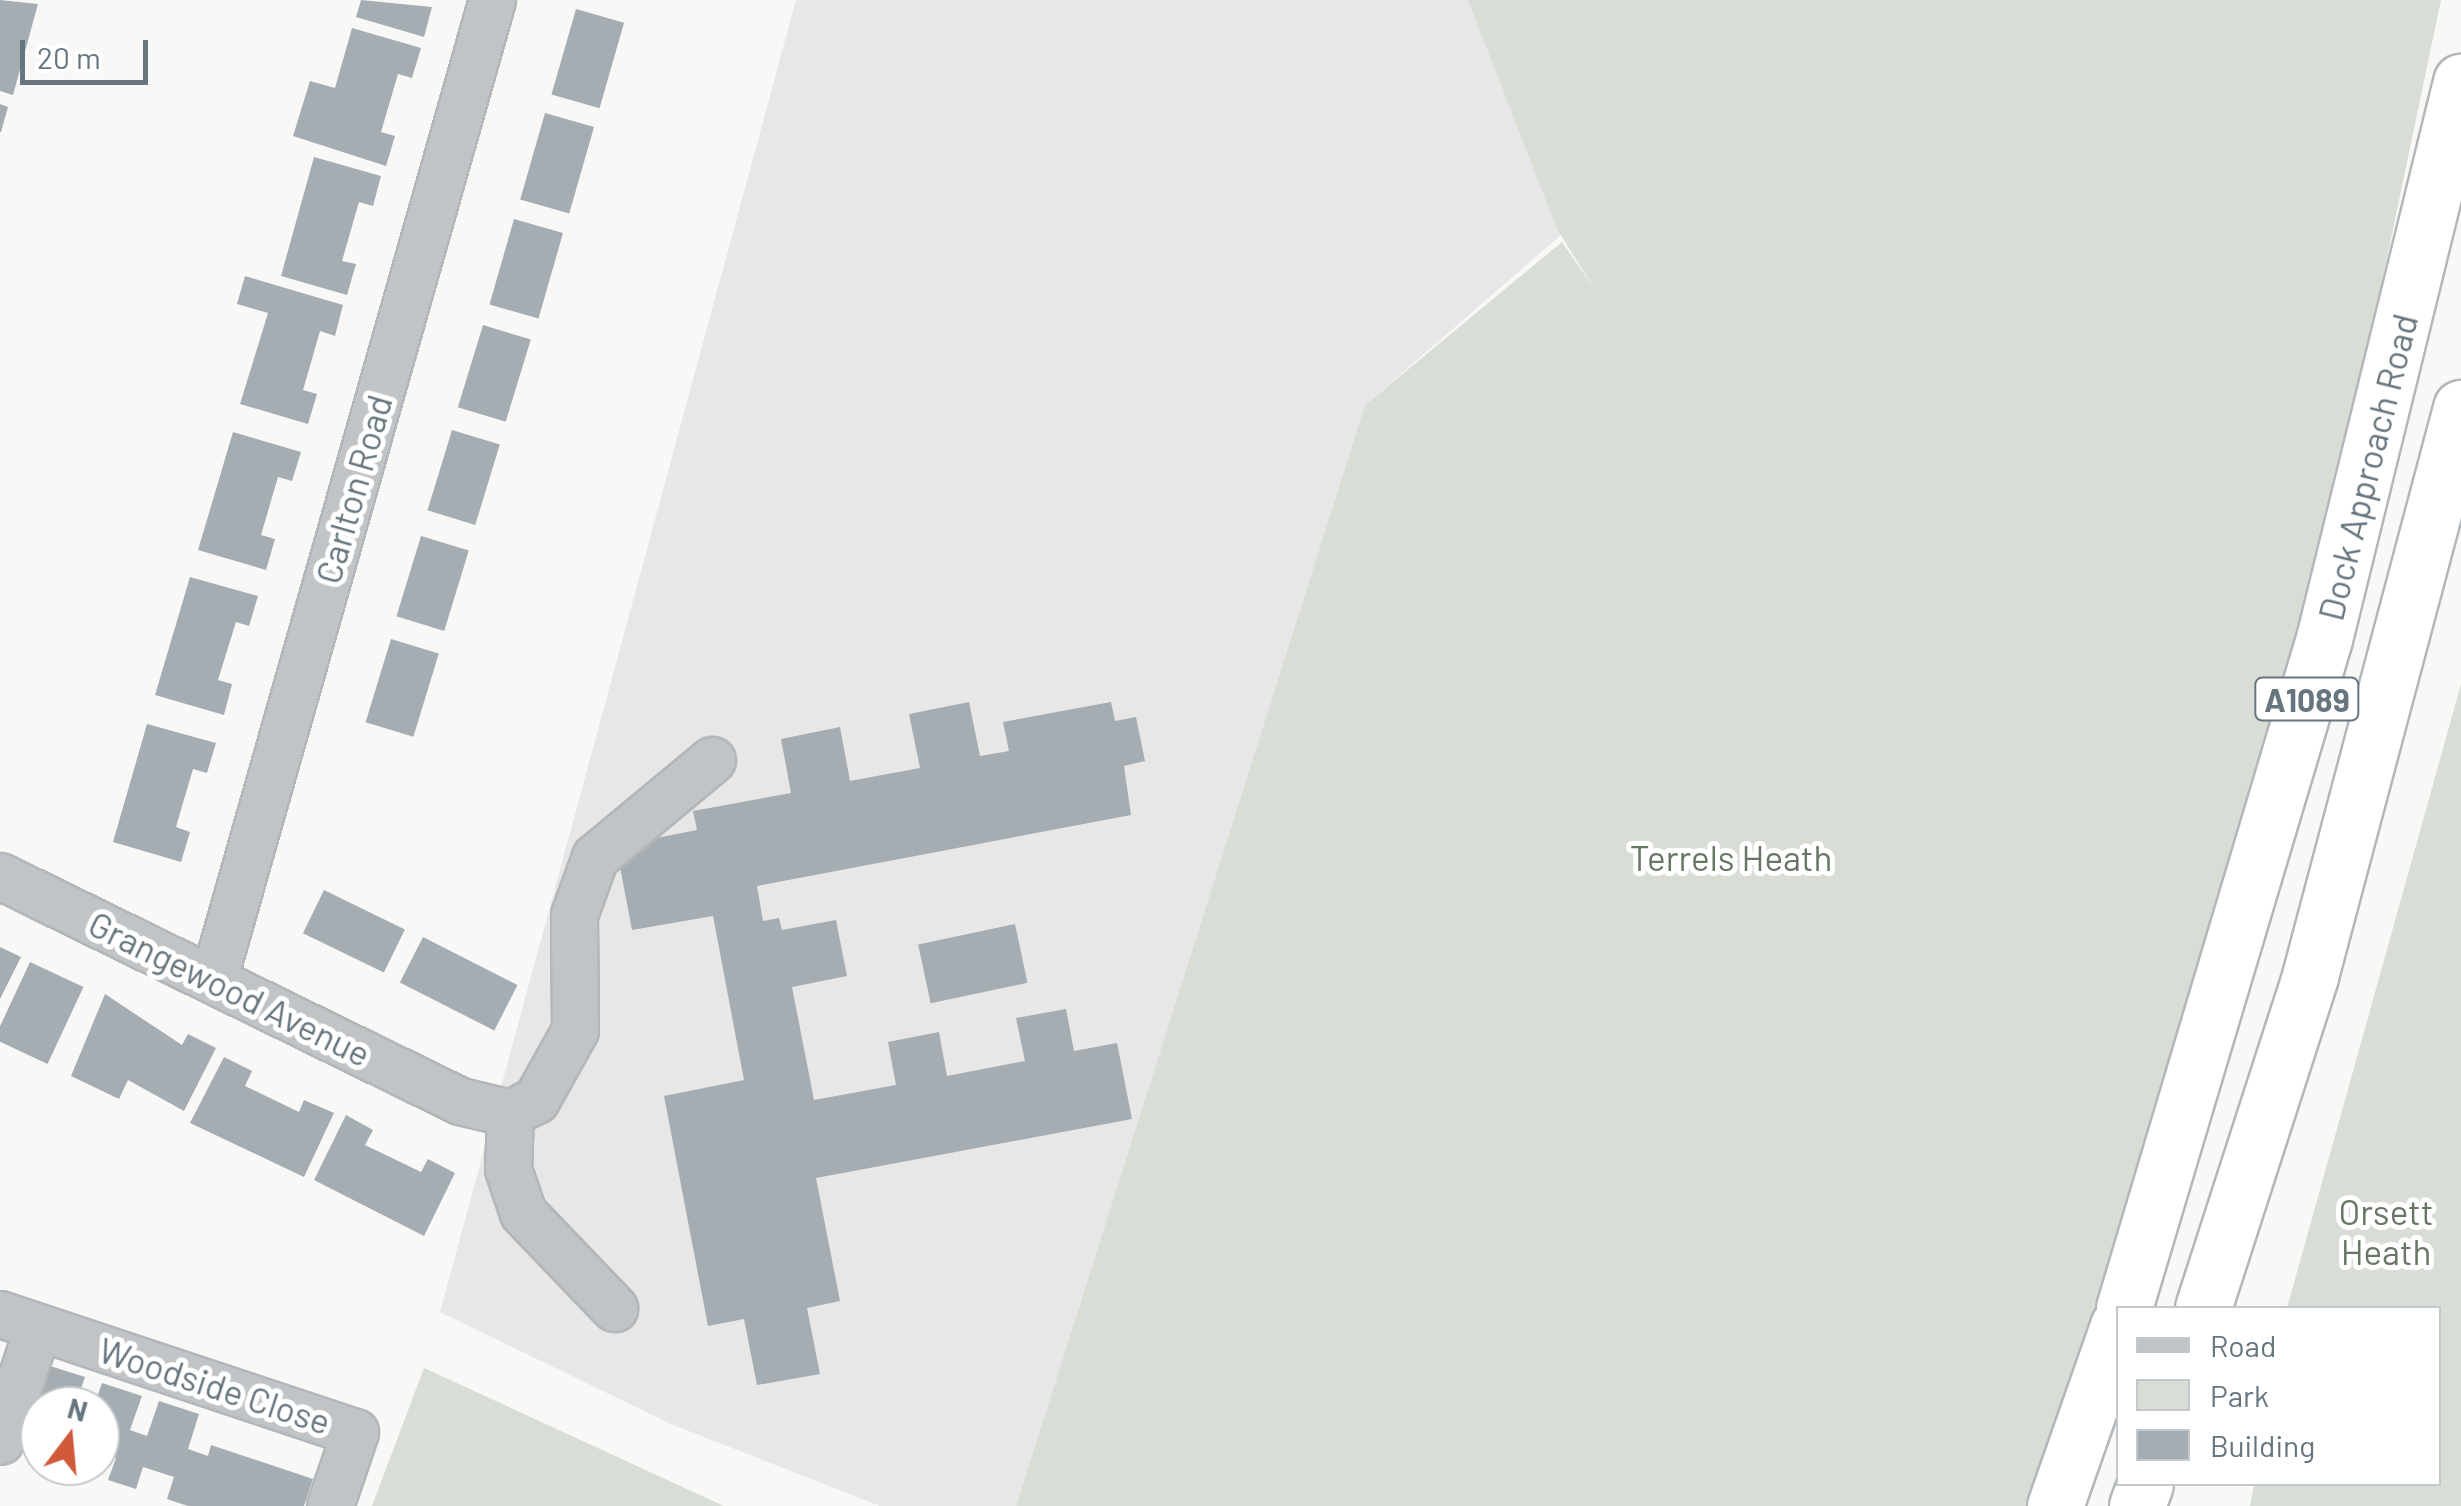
<!DOCTYPE html>
<style>
body{margin:0}
#map{position:relative;width:2461px;height:1506px;overflow:hidden;background:#f8f8f6;font-family:Barlow,sans-serif}
div>[style]{position:absolute}
.built>*{inset:0;background:#e6e7e6}
.green>*{inset:0;background:#d8ddd6}
.building>*{inset:0;background:#a5adb2;transform-origin:0 0}
.roads{filter:drop-shadow(2px 0 #b3b7ba) drop-shadow(-2px 0 #b3b7ba) drop-shadow(0 2px #b3b7ba) drop-shadow(0 -2px #b3b7ba)}
.minor>*{height:45px;margin:-22.5px;padding:0 22.5px;transform-origin:22.5px;border-radius:22.5px;background:#c0c4c7}
.highway>*{height:55px;margin:-27.5px;padding:0 27.5px;transform-origin:27.5px;border-radius:27.5px;background:#fff}
span{translate:-50% -50%;white-space:nowrap;text-align:center;line-height:1.15;-webkit-text-stroke:10px #fff;paint-order:stroke}
.shield-label span{padding:2px 8px;background:#fff;border:2px solid;border-radius:8px;-webkit-text-stroke-width:0}
.shield-label{font-size:32px;color:#66757e;font-weight:700}
.street-label{font-size:35px;color:#66757e}
.park-label{font-size:35px;color:#687765}
.legend{position:absolute;left:2116px;top:1306px;width:325px;height:180px;box-sizing:border-box;background:#fff;border:2px solid #c2c8cb;margin:0;padding:12px 18px;list-style:none;font-size:30px;color:#66757e}
.legend li{display:flex;align-items:center;gap:20px;height:50px}
.legend b{width:50px;border:2px solid #c2c8cb}
.north{position:absolute;left:20px;top:1386px;width:100px;height:100px;box-sizing:border-box;background:#fff;border:2px solid #c2c8cb;border-radius:50%;rotate:16deg;font-size:28px;font-weight:700;line-height:40px;text-align:center;color:#66757e}
.north::after{content:'';display:block;margin:auto;width:35px;height:45px;background:#d25a3c;clip-path:polygon(50% 0,100% 100%,50% 72%,0 100%)}
.scale{position:absolute;left:20px;top:40px;width:128px;height:45px;box-sizing:border-box;border:5px solid #66757e;border-top:0;padding-left:12px;font-size:30px;line-height:35px;white-space:nowrap;color:#66757e;-webkit-text-stroke:8px #fff;paint-order:stroke}
</style>
<div id="map">
<div class="built">
<div style="clip-path:polygon(796px 0,2246px 0,1637px 355px,1561px 235px,1365px 405px,1016px 1506px,880px 1506px,671px 1424px,440px 1312px)"></div>
</div>
<div class="green">
<div style="clip-path:polygon(1468px 0,2441px 0,2340px 482px,2252px 824px,2032px 1506px,1016px 1506px,1365px 405px,1562px 242px,1596px 291px,1557px 229px)"></div>
<div style="clip-path:polygon(2461px 684px,2461px 1506px,2250px 1506px,2254px 1484px,2438px 1484px,2438px 1308px,2287px 1308px)"></div>
<div style="clip-path:polygon(424px 1368px,724px 1506px,372px 1506px)"></div>
</div>
<div class="building">
<div style="clip-path:polygon(0 0,38px 4px,13px 95px,0 91px)"></div>
<div style="clip-path:polygon(361px 0,432px 7px,424px 37px,356px 17px)"></div>
<div style="left:576px;top:9px;width:50px;height:89px;rotate:16deg"></div>
<div style="clip-path:polygon(352px 28px,421px 48px,412px 78px,398px 74px,381px 132px,395px 136px,386px 166px,293px 136px,310px 81px,335px 88px)"></div>
<div style="clip-path:polygon(0 104px,8px 107px,1px 132px,0 132px)"></div>
<div style="left:545px;top:113px;width:51px;height:90px;rotate:16deg"></div>
<div style="clip-path:polygon(314px 157px,381px 176px,373px 206px,359px 202px,342px 261px,356px 264px,347px 295px,281px 276px)"></div>
<div style="left:514px;top:219px;width:51px;height:89px;rotate:16deg"></div>
<div style="clip-path:polygon(245px 276px,343px 305px,335px 336px,320px 331px,312px 359px,303px 390px,317px 394px,308px 424px,240px 404px,268px 313px,237px 304px)"></div>
<div style="left:483px;top:325px;width:50px;height:86px;rotate:17deg"></div>
<div style="left:452px;top:430px;width:50px;height:84px;rotate:17deg"></div>
<div style="clip-path:polygon(233px 432px,301px 452px,292px 481px,278px 477px,261px 535px,275px 539px,266px 570px,198px 550px)"></div>
<div style="left:421px;top:536px;width:50px;height:84px;rotate:17deg"></div>
<div style="clip-path:polygon(190px 577px,258px 596px,249px 626px,236px 622px,218px 680px,232px 684px,224px 715px,155px 695px)"></div>
<div style="left:391px;top:639px;width:50px;height:87px;rotate:17deg"></div>
<div style="clip-path:polygon(969px 702px,980px 756px,1009px 751px,1003px 722px,1111px 702px,1115px 721px,1136px 717px,1145px 761px,1124px 766px,1131px 815px,757px 886px,763px 921px,779px 918px,782px 930px,836px 920px,847px 976px,792px 987px,814px 1100px,896px 1085px,888px 1042px,939px 1032px,947px 1076px,1025px 1061px,1016px 1018px,1066px 1009px,1074px 1051px,1117px 1043px,1132px 1119px,816px 1178px,840px 1301px,807px 1308px,820px 1374px,757px 1385px,744px 1319px,708px 1326px,664px 1096px,744px 1080px,713px 916px,632px 930px,616px 846px,697px 830px,693px 811px,791px 793px,781px 739px,840px 727px,850px 781px,920px 768px,909px 714px)"></div>
<div style="clip-path:polygon(147px 724px,216px 743px,207px 773px,193px 769px,176px 827px,190px 832px,181px 862px,113px 842px)"></div>
<div style="left:324px;top:890px;width:90px;height:48px;rotate:26deg"></div>
<div style="left:1015px;top:924px;width:60px;height:99px;rotate:78deg"></div>
<div style="left:423px;top:937px;width:106px;height:51px;rotate:27deg"></div>
<div style="clip-path:polygon(0 947px,21px 957px,0 999px)"></div>
<div style="left:30px;top:962px;width:59px;height:85px;rotate:25deg"></div>
<div style="clip-path:polygon(105px 994px,182px 1045px,188px 1034px,216px 1048px,184px 1111px,128px 1080px,119px 1099px,71px 1076px)"></div>
<div style="clip-path:polygon(224px 1057px,252px 1071px,245px 1086px,299px 1112px,304px 1100px,334px 1113px,304px 1177px,190px 1123px)"></div>
<div style="clip-path:polygon(346px 1115px,373px 1130px,365px 1145px,421px 1172px,428px 1159px,455px 1173px,424px 1236px,314px 1180px)"></div>
<div style="clip-path:polygon(44px 1364px,85px 1377px,75px 1406px,40px 1406px,40px 1433px,23px 1428px)"></div>
<div style="clip-path:polygon(102px 1383px,142px 1396px,130px 1430px,147px 1436px,159px 1401px,199px 1414px,188px 1449px,208px 1456px,211px 1445px,313px 1479px,304px 1506px,188px 1506px,167px 1499px,174px 1477px,143px 1467px,136px 1489px,108px 1480px,116px 1458px,100px 1453px,94px 1406px)"></div>
</div>
<div class="roads">
<div class="minor">
<div style="left:0;top:876px;width:512px;rotate:26.06deg"></div>
<div style="left:460px;top:1101px;width:51px;rotate:13.5deg"></div>
<div style="left:510px;top:1113px;width:29px;rotate:-27deg"></div>
<div style="left:536px;top:1100px;width:80px;rotate:-60.9deg"></div>
<div style="left:575px;top:1030px;width:115px;rotate:-90.5deg"></div>
<div style="left:574px;top:915px;width:62px;rotate:-70.1deg"></div>
<div style="left:595px;top:857px;width:152px;rotate:-39.7deg"></div>
<div style="left:214px;top:977px;width:1016px;rotate:-74.12deg"></div>
<div style="left:510px;top:1113px;width:56px;rotate:92deg"></div>
<div style="left:508px;top:1169px;width:46px;rotate:71.2deg"></div>
<div style="left:523px;top:1213px;width:132px;rotate:46.2deg"></div>
<div style="left:0;top:1314px;width:374px;rotate:18.4deg"></div>
<div style="left:355px;top:1432px;width:78px;rotate:108.7deg"></div>
<div style="left:0;top:1441px;width:120px;rotate:-71.6deg"></div>
</div>
<div class="highway">
<div style="left:2124px;top:1308px;width:698px;rotate:-73.36deg"></div>
<div style="left:2324px;top:639px;width:574px;rotate:-76.18deg"></div>
<div style="left:2203px;top:1308px;width:349px;rotate:-72.1deg"></div>
<div style="left:2310px;top:976px;width:588px;rotate:-75.11deg"></div>
<div style="left:2055px;top:1506px;width:191px;rotate:-70.7deg"></div>
<div style="left:2137px;top:1506px;width:23px;rotate:-70deg"></div>
</div>
</div>
<div class="shield-label">
<span style="left:2307px;top:699px">A1089</span>
</div>
<div class="street-label">
<span style="left:2367px;top:467px;rotate:-76deg">Dock Approach Road</span>
<span style="left:353px;top:489px;rotate:-74deg">Carlton Road</span>
<span style="left:230px;top:988px;rotate:26deg">Grangewood Avenue</span>
<span style="left:215px;top:1385px;rotate:18deg">Woodside Close</span>
</div>
<div class="park-label">
<span style="left:1731px;top:857px">Terrels Heath</span>
<span style="left:2386px;top:1231px">Orsett<br>Heath</span>
</div>
<ul class="legend">
<li><b style="height:12px;background:#c0c4c7"></b>Road</li>
<li><b style="height:28px;background:#d8ddd6"></b>Park</li>
<li><b style="height:28px;background:#a5adb2"></b>Building</li>
</ul>
<div class="north">N</div>
<div class="scale">20 m</div>
</div>
